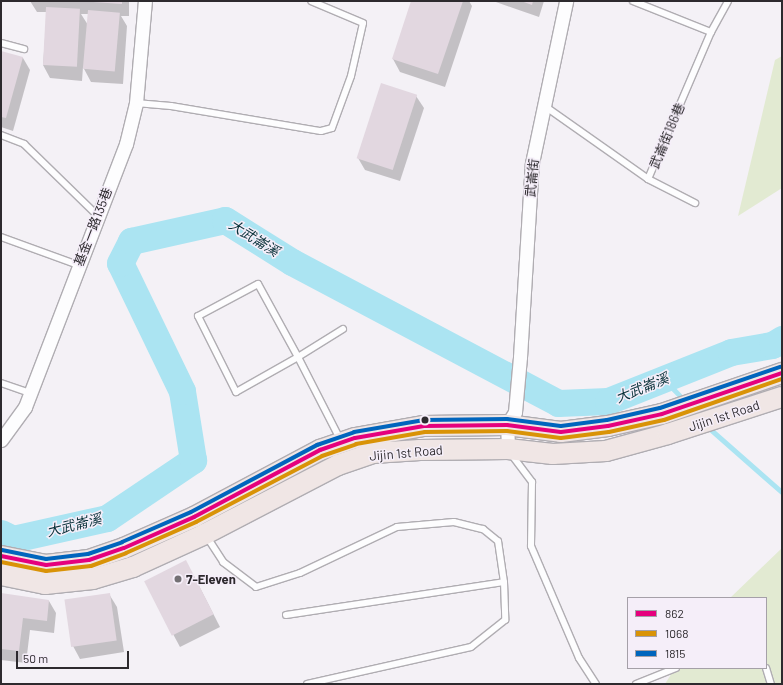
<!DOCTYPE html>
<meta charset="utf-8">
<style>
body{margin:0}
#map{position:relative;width:783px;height:685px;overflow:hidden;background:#f4f1f6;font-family:Barlow,"Noto Sans TC",sans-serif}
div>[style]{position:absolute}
.green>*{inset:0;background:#e2ead2}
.shadow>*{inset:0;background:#0003}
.stream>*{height:4.5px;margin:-2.25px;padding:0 2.25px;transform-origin:2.25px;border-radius:2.25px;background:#abe4f2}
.river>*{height:27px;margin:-13.5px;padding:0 13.5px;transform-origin:13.5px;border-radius:13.5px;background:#abe4f2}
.building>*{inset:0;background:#e2d7e0;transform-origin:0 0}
.roads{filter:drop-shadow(1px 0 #b0adb2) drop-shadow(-1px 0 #b0adb2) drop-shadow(0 1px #b0adb2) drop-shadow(0 -1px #b0adb2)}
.lane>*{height:6px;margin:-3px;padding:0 3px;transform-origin:3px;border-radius:3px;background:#fdfdfe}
.street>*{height:13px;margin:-6.5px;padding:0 6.5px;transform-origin:6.5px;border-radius:6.5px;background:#fdfdfe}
.primary>*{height:20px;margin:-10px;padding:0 10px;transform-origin:10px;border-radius:10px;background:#f0e6e5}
.bus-1>*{height:4px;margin:-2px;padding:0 2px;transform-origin:2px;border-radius:2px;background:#e5007d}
.bus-2>*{height:4px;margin:-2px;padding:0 2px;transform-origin:2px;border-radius:2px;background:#d99307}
.bus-3>*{height:4px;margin:-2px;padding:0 2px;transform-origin:2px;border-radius:2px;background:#0065bd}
.dots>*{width:11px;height:11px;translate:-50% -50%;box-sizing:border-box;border:2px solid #f5eef9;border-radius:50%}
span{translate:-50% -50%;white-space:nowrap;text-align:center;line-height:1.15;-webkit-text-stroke:3px #f5eef9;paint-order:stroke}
.street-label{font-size:13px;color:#2d2a2e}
.poi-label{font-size:13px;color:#2d2a2e;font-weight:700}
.left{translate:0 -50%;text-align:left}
.water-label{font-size:14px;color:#09323a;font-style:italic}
.frame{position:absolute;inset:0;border:2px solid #2d2a2e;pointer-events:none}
.legend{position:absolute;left:627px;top:597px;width:140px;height:72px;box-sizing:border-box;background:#f5eef9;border:1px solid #a5a0a8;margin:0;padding:5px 7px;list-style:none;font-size:12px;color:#2d2a2e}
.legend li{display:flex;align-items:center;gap:8px;height:20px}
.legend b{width:20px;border:1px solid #a5a0a8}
.scale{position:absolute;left:16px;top:651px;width:113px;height:18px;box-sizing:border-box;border:2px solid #2d2a2e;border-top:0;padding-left:5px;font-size:12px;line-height:14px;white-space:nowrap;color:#2d2a2e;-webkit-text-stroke:3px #f5eef9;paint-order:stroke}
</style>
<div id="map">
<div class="green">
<div style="clip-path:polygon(782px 56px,782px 188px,738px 216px,775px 60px)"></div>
<div style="clip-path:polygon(782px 548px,782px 684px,665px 684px,675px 668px,766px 668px,766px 598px,730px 598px)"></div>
</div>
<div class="shadow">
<div style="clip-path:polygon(evenodd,30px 1px,129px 1px,129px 16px,121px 16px,127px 26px,123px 84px,91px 82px,83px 67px,82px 81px,50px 78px,43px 65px,47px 12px,37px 12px,30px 1px,81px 14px,88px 14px,88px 25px,81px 14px)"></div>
<div style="clip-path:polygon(412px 1px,469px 1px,472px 6px,445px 87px,400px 72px,393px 59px)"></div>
<div style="clip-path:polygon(493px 1px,544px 1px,539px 17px)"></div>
<div style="clip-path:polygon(1px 52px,23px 58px,30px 70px,13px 131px,1px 127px)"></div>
<div style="clip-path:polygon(416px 96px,424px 108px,400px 181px,365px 170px,358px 158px)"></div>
<div style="clip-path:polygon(193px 574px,220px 627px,180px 647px,173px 634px)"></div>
<div style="clip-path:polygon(1px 594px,49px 601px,56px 613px,54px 633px,30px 630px,26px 663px,1px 660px)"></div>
<div style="clip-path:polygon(109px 594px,117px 607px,124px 652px,80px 659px,73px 646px)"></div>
</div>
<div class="stream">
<div style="left:664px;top:379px;width:30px;rotate:46deg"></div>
<div style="left:708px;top:427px;width:98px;rotate:41.3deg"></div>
</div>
<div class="river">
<div style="left:1px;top:533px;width:13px;rotate:27deg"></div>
<div style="left:13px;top:539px;width:96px;rotate:-12.6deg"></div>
<div style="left:107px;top:518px;width:104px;rotate:-34deg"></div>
<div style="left:193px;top:460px;width:70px;rotate:-99.1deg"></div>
<div style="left:182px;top:391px;width:142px;rotate:-115.8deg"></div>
<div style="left:120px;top:263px;width:25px;rotate:-63deg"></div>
<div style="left:131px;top:241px;width:96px;rotate:-12.6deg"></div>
<div style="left:225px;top:220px;width:79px;rotate:32.1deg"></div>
<div style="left:292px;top:262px;width:301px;rotate:27.9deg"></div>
<div style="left:558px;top:403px;width:50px;rotate:-2.3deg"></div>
<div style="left:608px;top:401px;width:132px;rotate:-21.7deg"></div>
<div style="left:731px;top:352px;width:42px;rotate:-9.7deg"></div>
<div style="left:772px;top:345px;width:12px;rotate:-31deg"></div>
</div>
<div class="building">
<div style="clip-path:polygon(93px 1px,122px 1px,122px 4px,93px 2px)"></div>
<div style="clip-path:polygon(411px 1px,463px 1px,438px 74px,392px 59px)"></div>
<div style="clip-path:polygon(521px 1px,533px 1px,532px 5px)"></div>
<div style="left:46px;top:7px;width:34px;height:58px;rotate:3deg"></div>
<div style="left:88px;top:10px;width:32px;height:59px;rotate:5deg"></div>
<div style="clip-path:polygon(1px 51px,23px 57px,6px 118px,1px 117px)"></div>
<div style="left:381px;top:83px;width:38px;height:79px;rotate:18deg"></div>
<div style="left:186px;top:560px;width:61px;height:47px;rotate:63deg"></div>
<div style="clip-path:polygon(1px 593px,49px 600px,47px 621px,23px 618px,19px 651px,1px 649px)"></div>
<div style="left:110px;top:593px;width:48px;height:46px;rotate:82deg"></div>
</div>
<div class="roads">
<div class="lane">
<div style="left:633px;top:1px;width:84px;rotate:21.7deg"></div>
<div style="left:1px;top:43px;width:24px;rotate:15deg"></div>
<div style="left:136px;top:103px;width:35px;rotate:5deg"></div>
<div style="left:171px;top:106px;width:152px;rotate:9.5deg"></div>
<div style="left:321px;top:131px;width:11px;rotate:-15deg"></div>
<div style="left:332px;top:128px;width:55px;rotate:-69.9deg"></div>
<div style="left:351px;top:76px;width:54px;rotate:-77.2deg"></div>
<div style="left:363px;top:23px;width:56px;rotate:-157.1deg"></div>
<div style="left:546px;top:107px;width:125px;rotate:35.2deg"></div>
<div style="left:648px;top:179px;width:160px;rotate:-66.8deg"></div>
<div style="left:711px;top:32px;width:35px;rotate:-61deg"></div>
<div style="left:1px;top:135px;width:25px;rotate:21deg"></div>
<div style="left:24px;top:144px;width:103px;rotate:44.2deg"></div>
<div style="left:648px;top:179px;width:53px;rotate:27.1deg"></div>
<div style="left:1px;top:237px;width:82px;rotate:20deg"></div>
<div style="left:1px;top:383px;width:31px;rotate:19deg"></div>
<div style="left:341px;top:441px;width:94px;rotate:-117.1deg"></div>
<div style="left:298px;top:357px;width:83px;rotate:-118.7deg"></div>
<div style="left:258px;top:284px;width:68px;rotate:151.9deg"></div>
<div style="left:198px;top:316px;width:85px;rotate:63.4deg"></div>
<div style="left:236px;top:392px;width:71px;rotate:-29.4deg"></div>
<div style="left:298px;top:357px;width:53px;rotate:-31.9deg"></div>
<div style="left:511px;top:454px;width:35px;rotate:53deg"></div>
<div style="left:532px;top:482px;width:64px;rotate:90.9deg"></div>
<div style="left:531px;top:546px;width:122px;rotate:66.8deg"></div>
<div style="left:579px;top:658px;width:31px;rotate:57deg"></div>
<div style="left:207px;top:537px;width:30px;rotate:57deg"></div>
<div style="left:223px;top:562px;width:41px;rotate:37.1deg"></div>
<div style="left:256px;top:587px;width:46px;rotate:-17.7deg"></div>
<div style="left:300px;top:573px;width:107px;rotate:-25.4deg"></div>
<div style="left:397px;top:527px;width:57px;rotate:-5deg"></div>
<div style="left:454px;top:522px;width:30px;rotate:14deg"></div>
<div style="left:483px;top:529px;width:19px;rotate:39deg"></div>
<div style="left:498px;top:541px;width:41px;rotate:81.7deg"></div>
<div style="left:504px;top:582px;width:38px;rotate:88deg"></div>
<div style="left:505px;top:620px;width:43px;rotate:141.5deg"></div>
<div style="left:471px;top:647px;width:168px;rotate:167.3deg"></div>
<div style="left:286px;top:615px;width:220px;rotate:-8.6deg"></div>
<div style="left:766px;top:668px;width:17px;rotate:73deg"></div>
<div style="left:636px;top:684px;width:43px;rotate:-21.8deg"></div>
</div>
<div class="street">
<div style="left:1px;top:440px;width:41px;rotate:-54deg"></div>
<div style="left:25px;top:407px;width:282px;rotate:-69deg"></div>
<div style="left:126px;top:144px;width:42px;rotate:-76.3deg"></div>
<div style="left:136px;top:103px;width:102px;rotate:-85deg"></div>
<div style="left:508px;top:449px;width:24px;rotate:-92deg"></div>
<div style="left:507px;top:425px;width:15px;rotate:-58deg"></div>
<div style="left:515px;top:412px;width:55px;rotate:-84.8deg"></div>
<div style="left:520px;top:357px;width:194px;rotate:-86.5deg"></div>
<div style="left:532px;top:163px;width:166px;rotate:-78.1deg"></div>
</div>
<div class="primary">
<div style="left:1px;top:556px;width:46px;rotate:11.3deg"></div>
<div style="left:46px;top:565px;width:43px;rotate:-6.6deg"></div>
<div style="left:89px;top:560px;width:37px;rotate:-19deg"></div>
<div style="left:124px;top:548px;width:77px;rotate:-23.9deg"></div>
<div style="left:194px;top:517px;width:143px;rotate:-28deg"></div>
<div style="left:320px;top:450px;width:37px;rotate:-19deg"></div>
<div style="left:355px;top:438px;width:70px;rotate:-9.9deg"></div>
<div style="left:424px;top:426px;width:83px;rotate:-0.7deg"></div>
<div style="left:507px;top:425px;width:54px;rotate:7.4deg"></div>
<div style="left:561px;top:432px;width:47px;rotate:-7.3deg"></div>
<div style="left:608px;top:426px;width:55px;rotate:-12.5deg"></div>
<div style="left:662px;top:414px;width:127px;rotate:-18.9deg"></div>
<div style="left:1px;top:575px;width:45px;rotate:11.6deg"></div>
<div style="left:45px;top:584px;width:48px;rotate:-5.9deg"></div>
<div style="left:93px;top:579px;width:42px;rotate:-16.7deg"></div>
<div style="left:133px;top:567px;width:79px;rotate:-24.6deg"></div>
<div style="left:205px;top:534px;width:150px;rotate:-27.4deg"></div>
<div style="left:338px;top:465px;width:37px;rotate:-19deg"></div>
<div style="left:373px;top:453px;width:47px;rotate:-3.7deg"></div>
<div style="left:420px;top:450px;width:88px;rotate:-0.7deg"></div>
<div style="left:508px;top:449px;width:45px;rotate:6.3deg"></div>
<div style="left:553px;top:454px;width:53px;rotate:-3.2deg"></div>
<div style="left:606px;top:451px;width:64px;rotate:-15.3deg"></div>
<div style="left:668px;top:434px;width:120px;rotate:-18deg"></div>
</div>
</div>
<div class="bus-1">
<div style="left:1px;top:556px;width:46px;rotate:11.3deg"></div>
<div style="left:46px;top:565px;width:43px;rotate:-6.6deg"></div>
<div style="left:89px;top:560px;width:37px;rotate:-19deg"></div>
<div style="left:124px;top:548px;width:77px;rotate:-23.9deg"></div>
<div style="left:194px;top:517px;width:143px;rotate:-28deg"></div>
<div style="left:320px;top:450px;width:37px;rotate:-19deg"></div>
<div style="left:355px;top:438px;width:70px;rotate:-9.9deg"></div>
<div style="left:424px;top:426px;width:83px;rotate:-0.7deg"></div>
<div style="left:507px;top:425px;width:54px;rotate:7.4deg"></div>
<div style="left:561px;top:432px;width:47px;rotate:-7.3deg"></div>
<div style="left:608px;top:426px;width:55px;rotate:-12.5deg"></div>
<div style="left:662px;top:414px;width:127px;rotate:-18.9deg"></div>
</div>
<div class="bus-2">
<div style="left:1px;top:562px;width:46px;rotate:11.3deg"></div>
<div style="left:46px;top:571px;width:45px;rotate:-6.3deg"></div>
<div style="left:91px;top:566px;width:37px;rotate:-20deg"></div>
<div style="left:126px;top:553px;width:77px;rotate:-23.9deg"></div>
<div style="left:196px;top:522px;width:142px;rotate:-27.6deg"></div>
<div style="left:322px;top:456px;width:36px;rotate:-19deg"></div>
<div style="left:356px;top:444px;width:70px;rotate:-9.9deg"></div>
<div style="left:425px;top:432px;width:82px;rotate:-0.7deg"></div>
<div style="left:507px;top:431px;width:54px;rotate:7.4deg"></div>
<div style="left:561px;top:438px;width:48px;rotate:-7.1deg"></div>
<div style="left:609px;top:432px;width:56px;rotate:-12.3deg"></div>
<div style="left:664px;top:420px;width:125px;rotate:-19.2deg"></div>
</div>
<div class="bus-3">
<div style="left:2px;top:550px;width:45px;rotate:11.6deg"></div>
<div style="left:46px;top:559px;width:42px;rotate:-6.8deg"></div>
<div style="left:88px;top:554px;width:36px;rotate:-19deg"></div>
<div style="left:122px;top:542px;width:75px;rotate:-23.5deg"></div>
<div style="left:191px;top:512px;width:143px;rotate:-28deg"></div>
<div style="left:317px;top:445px;width:39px;rotate:-19deg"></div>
<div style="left:354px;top:432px;width:71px;rotate:-9.7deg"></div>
<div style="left:424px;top:420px;width:83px;rotate:-0.7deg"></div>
<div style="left:507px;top:419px;width:54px;rotate:7.4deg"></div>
<div style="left:561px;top:426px;width:46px;rotate:-7.4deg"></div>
<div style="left:607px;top:420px;width:54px;rotate:-12.8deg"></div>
<div style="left:660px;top:408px;width:127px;rotate:-18.9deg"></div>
</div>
<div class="dots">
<div style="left:425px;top:420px;background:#2d2a2e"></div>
<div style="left:178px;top:579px;background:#737074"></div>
</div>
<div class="street-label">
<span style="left:667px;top:136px;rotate:-67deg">武崙街186巷</span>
<span style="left:532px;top:178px;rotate:-84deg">武崙街</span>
<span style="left:93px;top:227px;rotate:-69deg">基金一路135巷</span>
<span style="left:724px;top:416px;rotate:-18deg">Jijin 1st Road</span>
<span style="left:406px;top:453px;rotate:-5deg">Jijin 1st Road</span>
</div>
<div class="poi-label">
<span class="left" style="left:186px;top:579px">7-Eleven</span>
</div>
<div class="water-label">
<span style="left:254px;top:238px;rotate:32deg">大武崙溪</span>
<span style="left:642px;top:388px;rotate:-22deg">大武崙溪</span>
<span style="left:74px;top:525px;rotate:-14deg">大武崙溪</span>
</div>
<div class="frame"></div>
<ul class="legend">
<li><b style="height:5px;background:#e5007d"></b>862</li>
<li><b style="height:5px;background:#d99307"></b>1068</li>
<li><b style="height:5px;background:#0065bd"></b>1815</li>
</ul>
<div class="scale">50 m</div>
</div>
